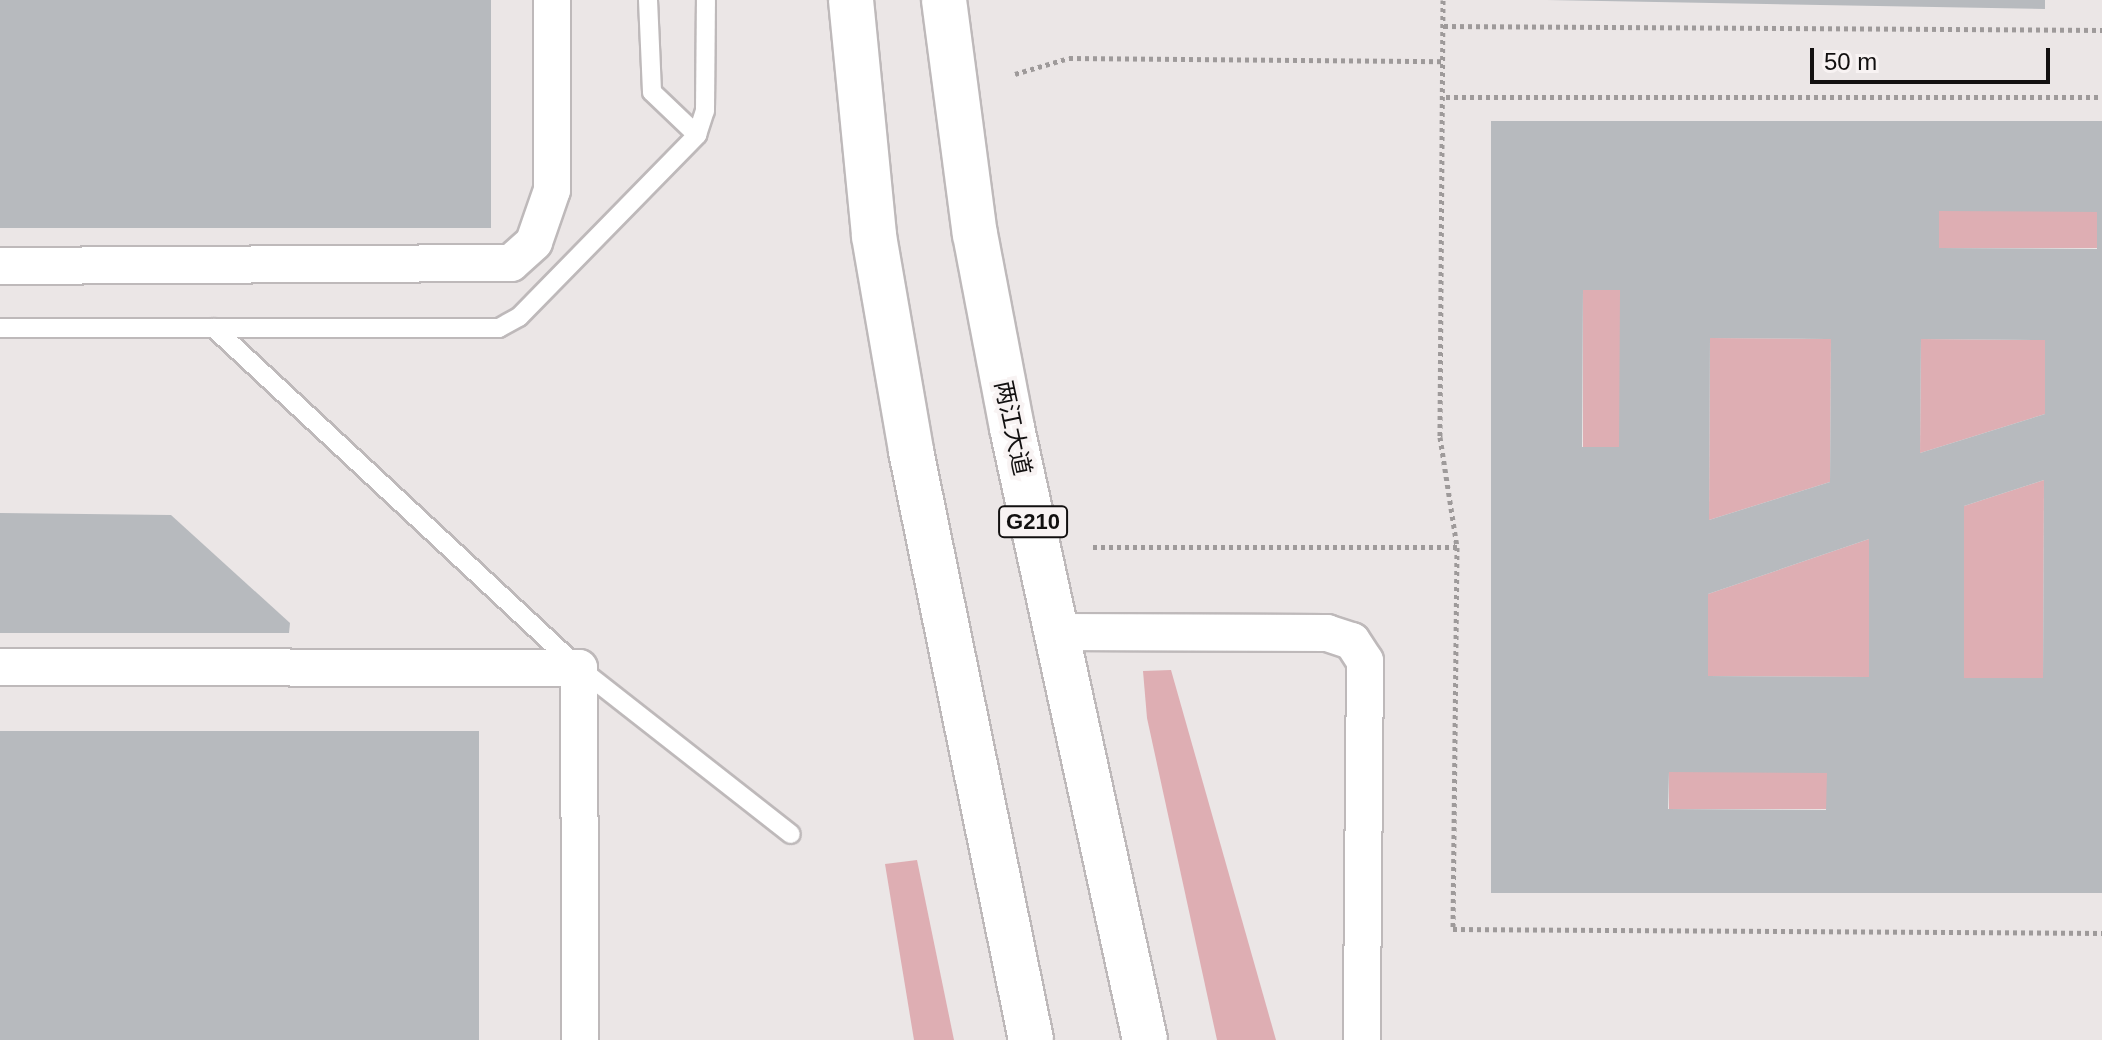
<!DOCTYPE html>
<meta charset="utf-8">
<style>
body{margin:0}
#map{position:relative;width:2102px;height:1040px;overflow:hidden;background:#ebe6e6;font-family:Arial,"Noto Sans SC",sans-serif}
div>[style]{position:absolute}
.green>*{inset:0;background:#deaeb3;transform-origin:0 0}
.building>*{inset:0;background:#b7babe;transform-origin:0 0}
.path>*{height:5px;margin-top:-2.5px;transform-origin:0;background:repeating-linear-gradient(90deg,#9e9a9a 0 4px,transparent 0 8px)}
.roads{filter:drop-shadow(2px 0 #beb9ba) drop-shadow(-2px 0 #beb9ba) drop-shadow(0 2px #beb9ba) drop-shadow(0 -2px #beb9ba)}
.service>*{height:18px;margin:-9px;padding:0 9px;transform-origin:9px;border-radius:9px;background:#fff}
.minor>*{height:36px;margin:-18px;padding:0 18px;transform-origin:18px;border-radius:18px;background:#fff}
.trunk>*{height:44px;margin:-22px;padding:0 22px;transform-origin:22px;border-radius:22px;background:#fff}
span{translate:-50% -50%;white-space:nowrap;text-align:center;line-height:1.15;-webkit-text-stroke:8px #f8f3f3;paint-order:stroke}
.shield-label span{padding:2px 6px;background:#f8f3f3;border:2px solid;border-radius:6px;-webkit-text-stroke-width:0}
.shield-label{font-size:22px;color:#121010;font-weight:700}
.street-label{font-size:24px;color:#121010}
.scale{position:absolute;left:1810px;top:48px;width:240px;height:36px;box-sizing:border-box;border:4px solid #121010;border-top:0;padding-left:10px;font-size:24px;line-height:28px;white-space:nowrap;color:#121010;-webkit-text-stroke:6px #f8f3f3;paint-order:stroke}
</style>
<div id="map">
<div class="green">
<div style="left:1939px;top:211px;width:158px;height:37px"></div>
<div style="left:1583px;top:290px;width:37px;height:157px"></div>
<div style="clip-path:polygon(1710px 338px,1831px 339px,1830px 482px,1709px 520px)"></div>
<div style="clip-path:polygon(1921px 339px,2045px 340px,2045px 414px,1920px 453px)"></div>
<div style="clip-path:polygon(2044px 480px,2043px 678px,1964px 678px,1964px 506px)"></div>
<div style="clip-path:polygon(1869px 539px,1869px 677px,1708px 676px,1708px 594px)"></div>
<div style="clip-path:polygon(1171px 670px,1276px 1040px,1217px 1040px,1147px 718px,1143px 671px)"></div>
<div style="left:1669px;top:772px;width:158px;height:37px"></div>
<div style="clip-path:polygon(917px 860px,954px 1040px,914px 1040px,885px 864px)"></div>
</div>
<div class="building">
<div style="left:0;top:0;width:491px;height:228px"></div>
<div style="clip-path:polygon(1547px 0,2045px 0,2045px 9px)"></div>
<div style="clip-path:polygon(evenodd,1491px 121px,2102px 121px,2102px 893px,1491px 893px,1491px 121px,1939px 211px,2097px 212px,2097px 249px,1939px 248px,1939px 211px,1491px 121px,1583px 290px,1620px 290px,1619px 447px,1582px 447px,1583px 290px,1491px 121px,1710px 338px,1831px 339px,1830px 482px,1709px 520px,1710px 338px,1491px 121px,1921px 339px,2045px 340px,2045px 414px,1920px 453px,1921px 339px,1491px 121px,2044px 480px,2043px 678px,1964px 678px,1964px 506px,2044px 480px,1491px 121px,1869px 539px,1869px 677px,1708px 676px,1708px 594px,1869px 539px,1491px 121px,1669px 772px,1827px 773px,1826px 810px,1668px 809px,1669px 772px)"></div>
<div style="clip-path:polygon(0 513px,171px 515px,290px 623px,289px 633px,0 633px)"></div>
<div style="left:0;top:731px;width:479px;height:309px"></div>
</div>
<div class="path">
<div style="left:1443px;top:0;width:437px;rotate:90.4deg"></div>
<div style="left:1440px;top:437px;width:111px;rotate:81.2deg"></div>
<div style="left:1457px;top:547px;width:382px;rotate:90.6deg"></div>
<div style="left:1453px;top:929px;width:649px;rotate:0.35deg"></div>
<div style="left:1444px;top:26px;width:658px;rotate:0.35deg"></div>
<div style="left:1015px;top:74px;width:56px;rotate:-16.5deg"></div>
<div style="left:1069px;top:58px;width:376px;rotate:0.5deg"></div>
<div style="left:1446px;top:97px;width:656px"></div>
<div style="left:1093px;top:547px;width:364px"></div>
</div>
<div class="roads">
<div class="service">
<div style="left:648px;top:0;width:92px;rotate:87.5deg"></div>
<div style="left:652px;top:92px;width:62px;rotate:43.7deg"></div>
<div style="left:0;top:328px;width:499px"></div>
<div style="left:499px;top:328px;width:23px;rotate:-29deg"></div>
<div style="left:519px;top:317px;width:255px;rotate:-45.6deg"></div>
<div style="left:697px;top:135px;width:25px;rotate:-72deg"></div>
<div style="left:705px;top:111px;width:111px;rotate:-89.5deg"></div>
<div style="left:214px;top:328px;width:499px;rotate:43deg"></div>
<div style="left:579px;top:668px;width:269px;rotate:38.1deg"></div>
</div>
<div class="minor">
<div style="left:0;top:266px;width:511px;rotate:-0.34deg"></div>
<div style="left:511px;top:263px;width:31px;rotate:-42deg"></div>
<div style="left:534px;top:242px;width:55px;rotate:-70.9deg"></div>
<div style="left:552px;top:190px;width:190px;rotate:-90deg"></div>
<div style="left:1058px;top:632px;width:269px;rotate:0.2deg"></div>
<div style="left:1327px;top:633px;width:26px;rotate:18deg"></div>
<div style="left:1352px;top:641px;width:24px;rotate:57deg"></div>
<div style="left:1365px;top:661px;width:379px;rotate:90.5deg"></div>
<div style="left:0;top:667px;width:579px;rotate:0.1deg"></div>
<div style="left:579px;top:668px;width:372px;rotate:89.8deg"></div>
</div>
<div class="trunk">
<div style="left:851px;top:0;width:237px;rotate:84.4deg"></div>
<div style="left:874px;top:236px;width:218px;rotate:80.2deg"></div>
<div style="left:911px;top:451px;width:601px;rotate:78.48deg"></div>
<div style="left:944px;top:0;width:236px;rotate:82.5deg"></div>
<div style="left:975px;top:234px;width:197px;rotate:79.2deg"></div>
<div style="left:1012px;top:428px;width:626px;rotate:77.74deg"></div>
</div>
</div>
<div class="shield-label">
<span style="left:1033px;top:522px">G210</span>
</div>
<div class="street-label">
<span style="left:1013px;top:428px;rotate:78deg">两江大道</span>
</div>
<div class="scale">50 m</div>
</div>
